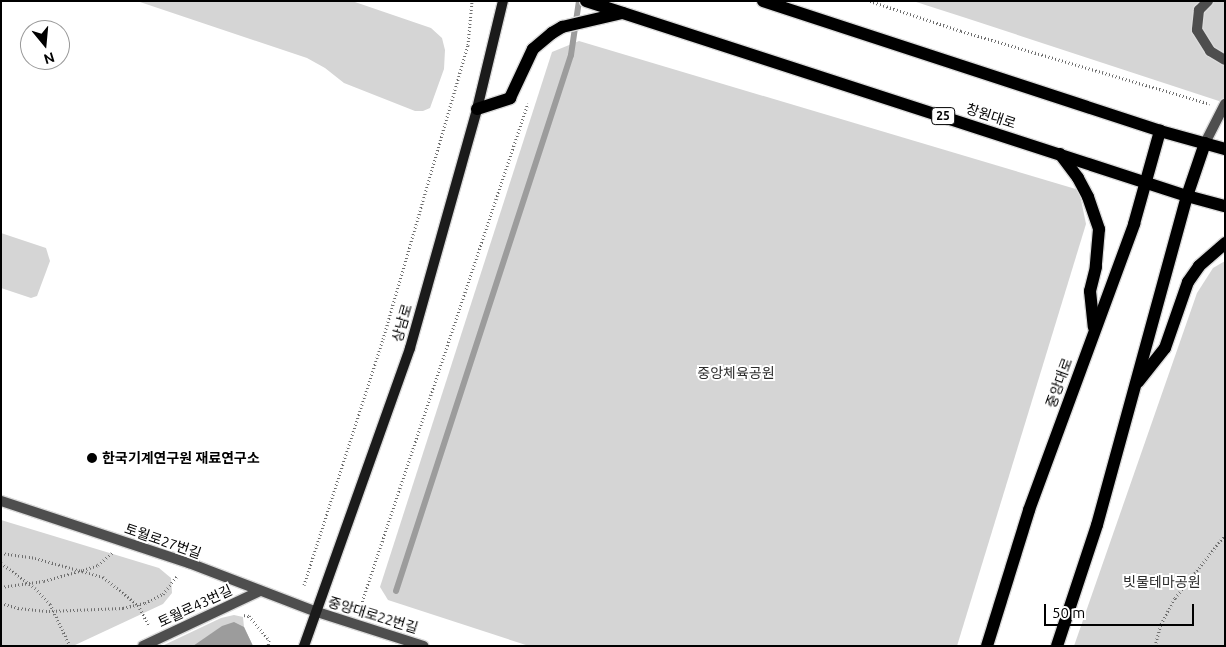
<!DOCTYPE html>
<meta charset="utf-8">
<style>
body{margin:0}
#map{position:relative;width:1226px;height:647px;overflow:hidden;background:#fff;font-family:Ubuntu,"Noto Sans KR",sans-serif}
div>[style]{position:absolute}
.green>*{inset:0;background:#d5d5d5}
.water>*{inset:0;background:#9c9c9c}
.stream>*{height:6px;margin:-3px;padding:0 3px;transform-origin:3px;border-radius:3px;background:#9c9c9c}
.path>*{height:3px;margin-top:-1.5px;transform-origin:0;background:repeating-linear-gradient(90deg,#707070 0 1px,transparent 0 3.5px)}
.roads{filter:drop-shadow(1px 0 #dbdbdb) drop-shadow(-1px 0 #dbdbdb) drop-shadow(0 1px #dbdbdb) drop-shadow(0 -1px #dbdbdb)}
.service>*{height:10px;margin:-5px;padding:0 5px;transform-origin:5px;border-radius:5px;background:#4e4e4e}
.minor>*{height:10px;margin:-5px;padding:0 5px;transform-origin:5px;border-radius:5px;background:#4e4e4e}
.tertiary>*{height:10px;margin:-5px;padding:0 5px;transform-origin:5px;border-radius:5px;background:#4e4e4e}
.secondary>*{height:10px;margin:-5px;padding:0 5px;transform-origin:5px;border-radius:5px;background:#1b1b1b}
.primary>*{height:12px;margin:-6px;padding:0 6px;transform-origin:6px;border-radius:6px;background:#000}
.dots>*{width:14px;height:14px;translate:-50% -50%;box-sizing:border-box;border:2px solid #fff;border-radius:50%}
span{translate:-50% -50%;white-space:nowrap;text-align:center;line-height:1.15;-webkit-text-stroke:4px #fff;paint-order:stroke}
.shield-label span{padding:1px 4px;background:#fff;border:1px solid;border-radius:4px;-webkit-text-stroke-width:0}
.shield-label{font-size:12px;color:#000;font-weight:700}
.street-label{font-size:14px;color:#000}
.park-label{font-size:14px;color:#2c2c2c}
.poi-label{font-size:14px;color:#000;font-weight:700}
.left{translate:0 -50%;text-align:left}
.frame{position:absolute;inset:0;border:2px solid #000;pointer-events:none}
.north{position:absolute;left:20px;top:20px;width:50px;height:50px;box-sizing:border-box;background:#fff;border:1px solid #999;border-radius:50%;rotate:163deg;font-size:14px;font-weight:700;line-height:20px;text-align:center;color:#000}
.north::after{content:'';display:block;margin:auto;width:18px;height:22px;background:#000;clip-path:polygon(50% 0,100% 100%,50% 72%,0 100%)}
.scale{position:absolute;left:1044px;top:604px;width:150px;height:22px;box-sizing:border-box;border:2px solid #000;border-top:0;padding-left:6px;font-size:15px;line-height:18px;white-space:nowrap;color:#000;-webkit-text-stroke:4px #fff;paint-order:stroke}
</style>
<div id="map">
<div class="green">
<div style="clip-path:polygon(137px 1px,352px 1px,431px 28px,442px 38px,445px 50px,444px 69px,430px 108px,423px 111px,415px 111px,344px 83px,325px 68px,307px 58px)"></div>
<div style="clip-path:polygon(913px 1px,1225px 1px,1225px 103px,966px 18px)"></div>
<div style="clip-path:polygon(579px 41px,1079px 190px,1086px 224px,957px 646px,529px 646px,388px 600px,380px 587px,552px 52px)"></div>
<div style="clip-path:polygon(1px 233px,46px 248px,50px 261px,37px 296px,31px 298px,1px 288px)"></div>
<div style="clip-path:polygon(1225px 261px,1225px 646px,1074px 646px,1197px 293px,1213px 268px)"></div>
<div style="clip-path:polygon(1px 520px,159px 568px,171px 578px,172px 593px,163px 604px,73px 646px,1px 646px)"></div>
<div style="clip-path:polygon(234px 615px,243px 617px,244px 627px,253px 646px,162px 646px,221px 618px)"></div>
</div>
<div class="water">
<div style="clip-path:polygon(234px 622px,244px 627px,253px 646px,193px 646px,222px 626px)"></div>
</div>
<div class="stream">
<div style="left:396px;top:591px;width:564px;rotate:-71.92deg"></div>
<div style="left:571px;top:55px;width:55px;rotate:-81.6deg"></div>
</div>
<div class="path">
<div style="left:870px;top:1px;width:96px;rotate:18.2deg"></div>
<div style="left:961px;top:31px;width:259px;rotate:16.3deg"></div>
<div style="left:1px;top:553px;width:34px;rotate:8deg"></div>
<div style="left:35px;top:558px;width:71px;rotate:15.6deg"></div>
<div style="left:103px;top:577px;width:45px;rotate:38.7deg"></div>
<div style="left:138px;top:605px;width:24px;rotate:62deg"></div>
<div style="left:1px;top:563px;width:42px;rotate:36.3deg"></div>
<div style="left:35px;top:588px;width:22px;rotate:47deg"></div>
<div style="left:50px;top:604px;width:47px;rotate:64.5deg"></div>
<div style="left:304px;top:585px;width:258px;rotate:-72.2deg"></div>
<div style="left:383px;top:339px;width:306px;rotate:-73.9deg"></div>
<div style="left:468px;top:45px;width:44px;rotate:-84.8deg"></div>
<div style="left:1px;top:587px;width:43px;rotate:-7.9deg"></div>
<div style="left:44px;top:581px;width:41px;rotate:-15.8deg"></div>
<div style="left:83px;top:570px;width:16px;rotate:-18deg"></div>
<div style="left:98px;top:565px;width:20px;rotate:-41deg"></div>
<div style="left:1px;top:603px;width:18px;rotate:16deg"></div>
<div style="left:18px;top:608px;width:31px;rotate:6deg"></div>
<div style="left:49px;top:611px;width:74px;rotate:-2.3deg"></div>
<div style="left:123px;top:608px;width:23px;rotate:-13deg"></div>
<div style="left:145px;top:603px;width:20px;rotate:-27deg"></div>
<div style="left:163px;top:594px;width:24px;rotate:-52deg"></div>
<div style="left:360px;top:608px;width:532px;rotate:-71.6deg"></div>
<div style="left:244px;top:615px;width:5px;rotate:11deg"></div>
<div style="left:249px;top:616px;width:31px;rotate:50deg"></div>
<div style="left:269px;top:640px;width:6px;rotate:99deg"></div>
<div style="left:1155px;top:646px;width:23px;rotate:-75deg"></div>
<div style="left:1161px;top:624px;width:30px;rotate:-62deg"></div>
<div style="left:1175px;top:598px;width:80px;rotate:-51.6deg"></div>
</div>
<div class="roads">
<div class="service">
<div style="left:1208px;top:1px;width:13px;rotate:135deg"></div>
<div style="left:1199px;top:10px;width:20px;rotate:96deg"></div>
<div style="left:1197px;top:30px;width:25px;rotate:58deg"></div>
<div style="left:1210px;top:51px;width:17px;rotate:31deg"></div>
<div style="left:1205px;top:143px;width:44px;rotate:-62.9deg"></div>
</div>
<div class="minor">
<div style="left:143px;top:646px;width:129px;rotate:-25.2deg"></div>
</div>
<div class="tertiary">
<div style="left:1px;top:501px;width:198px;rotate:18.3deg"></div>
<div style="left:189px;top:563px;width:134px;rotate:21deg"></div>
<div style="left:314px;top:611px;width:115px;rotate:17.7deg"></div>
</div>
<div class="secondary">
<div style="left:304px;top:646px;width:316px;rotate:-70.4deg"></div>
<div style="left:410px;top:348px;width:248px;rotate:-74.3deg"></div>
<div style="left:477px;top:109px;width:111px;rotate:-76.5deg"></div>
</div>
<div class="primary">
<div style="left:586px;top:1px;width:632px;rotate:17.98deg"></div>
<div style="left:1187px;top:196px;width:39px;rotate:15deg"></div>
<div style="left:763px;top:1px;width:418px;rotate:18.1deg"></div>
<div style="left:1160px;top:131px;width:67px;rotate:15.5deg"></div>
<div style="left:477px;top:109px;width:35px;rotate:-18deg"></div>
<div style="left:510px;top:98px;width:54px;rotate:-64.9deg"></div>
<div style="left:533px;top:49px;width:25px;rotate:-40deg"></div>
<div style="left:552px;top:33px;width:12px;rotate:-31deg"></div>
<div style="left:562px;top:27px;width:62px;rotate:-13.1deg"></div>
<div style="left:1060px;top:154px;width:30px;rotate:53deg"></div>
<div style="left:1078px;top:178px;width:21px;rotate:62deg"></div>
<div style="left:1088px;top:197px;width:34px;rotate:71deg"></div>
<div style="left:1099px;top:229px;width:38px;rotate:95deg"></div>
<div style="left:1096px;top:267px;width:25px;rotate:104deg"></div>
<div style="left:1090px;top:291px;width:36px;rotate:84deg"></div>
<div style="left:1138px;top:382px;width:43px;rotate:-51.5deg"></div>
<div style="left:1165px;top:348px;width:70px;rotate:-70.8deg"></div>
<div style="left:1188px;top:282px;width:19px;rotate:-55deg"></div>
<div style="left:1199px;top:266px;width:35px;rotate:-41deg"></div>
<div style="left:987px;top:646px;width:142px;rotate:-72.8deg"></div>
<div style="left:1029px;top:510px;width:305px;rotate:-69.8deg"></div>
<div style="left:1134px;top:224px;width:97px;rotate:-74.4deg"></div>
<div style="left:1057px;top:646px;width:127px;rotate:-71.7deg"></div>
<div style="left:1097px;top:525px;width:341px;rotate:-74.7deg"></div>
<div style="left:1187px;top:196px;width:56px;rotate:-71.2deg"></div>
</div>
</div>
<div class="dots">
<div style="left:92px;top:458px;background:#000"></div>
</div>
<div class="shield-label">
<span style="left:943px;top:116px">25</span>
</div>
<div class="street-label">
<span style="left:991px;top:116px;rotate:18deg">창원대로</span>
<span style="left:402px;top:323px;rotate:-74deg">상남로</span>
<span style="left:1059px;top:383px;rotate:-70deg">중앙대로</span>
<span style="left:163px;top:541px;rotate:19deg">토월로27번길</span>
<span style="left:195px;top:606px;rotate:-25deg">토월로43번길</span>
<span style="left:373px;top:615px;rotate:17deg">중앙대로22번길</span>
</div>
<div class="park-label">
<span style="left:736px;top:373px">중앙체육공원</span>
<span style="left:1162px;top:582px">빗물테마공원</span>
</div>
<div class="poi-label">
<span class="left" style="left:102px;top:458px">한국기계연구원 재료연구소</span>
</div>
<div class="frame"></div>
<div class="north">N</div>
<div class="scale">50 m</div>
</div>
